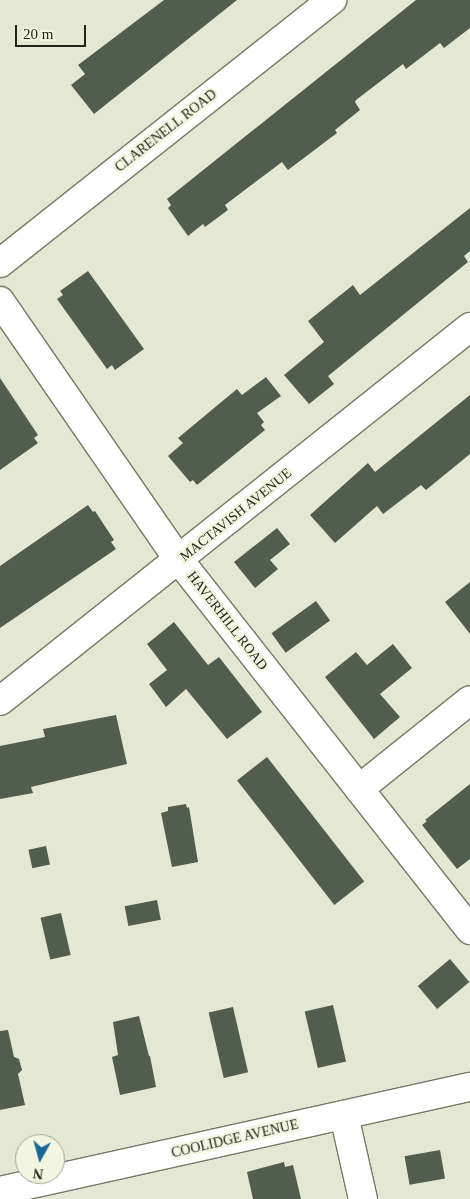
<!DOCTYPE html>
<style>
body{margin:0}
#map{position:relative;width:470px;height:1199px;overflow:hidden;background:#e4e8d3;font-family:Georgia,serif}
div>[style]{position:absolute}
.building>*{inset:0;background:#515e4f;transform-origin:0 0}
.roads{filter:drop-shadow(1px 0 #757966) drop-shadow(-1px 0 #757966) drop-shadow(0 1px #757966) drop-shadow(0 -1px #757966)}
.minor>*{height:28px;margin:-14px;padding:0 14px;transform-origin:14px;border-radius:14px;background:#fff}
span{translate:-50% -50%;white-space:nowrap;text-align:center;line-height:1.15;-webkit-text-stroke:5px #f2f6e0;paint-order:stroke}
.street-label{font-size:14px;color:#22241c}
.north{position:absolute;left:15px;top:1134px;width:50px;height:50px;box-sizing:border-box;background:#f2f6e0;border:1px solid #9fa292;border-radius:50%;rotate:187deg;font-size:14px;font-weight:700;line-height:20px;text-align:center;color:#22241c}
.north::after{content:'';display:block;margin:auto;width:18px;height:22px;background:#19679a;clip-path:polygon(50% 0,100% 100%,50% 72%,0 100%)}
.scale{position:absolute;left:15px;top:25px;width:71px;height:22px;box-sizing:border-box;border:2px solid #22241c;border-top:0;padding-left:6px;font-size:15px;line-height:18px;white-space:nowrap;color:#22241c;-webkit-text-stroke:4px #f2f6e0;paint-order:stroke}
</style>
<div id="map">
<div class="building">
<div style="clip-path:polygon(164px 0,237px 0,94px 114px,71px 85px,85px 74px,78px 65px)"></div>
<div style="clip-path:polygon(416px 0,470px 0,470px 28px,444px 48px,440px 43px,406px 69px,403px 64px,356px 100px,355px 102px,360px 110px,335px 130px,337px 133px,288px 170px,282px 162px,225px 205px,228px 210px,205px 227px,203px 224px,188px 236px,168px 208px,171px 205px,167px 199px)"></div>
<div style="clip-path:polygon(470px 208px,470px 251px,464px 256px,468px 262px,328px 376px,334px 384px,309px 404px,284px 375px,324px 342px,308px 321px,353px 285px,360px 295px)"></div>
<div style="clip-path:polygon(88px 271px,144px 349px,115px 370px,112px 365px,107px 369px,57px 299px,63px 295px,60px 291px)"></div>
<div style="clip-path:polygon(266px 377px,281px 396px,257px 413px,264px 422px,261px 425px,265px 430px,197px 485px,193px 480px,190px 482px,168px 456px,183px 443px,178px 438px,237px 389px,242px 395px)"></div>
<div style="clip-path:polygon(0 378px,38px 435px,34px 438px,38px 443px,0 470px)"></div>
<div style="clip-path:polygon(470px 395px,470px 454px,426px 490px,421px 485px,383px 514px,377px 506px,335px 543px,310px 515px,368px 463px,375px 472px)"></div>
<div style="clip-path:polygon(88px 505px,93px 512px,95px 511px,114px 540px,111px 542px,116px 549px,0 628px,0 566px)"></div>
<div style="clip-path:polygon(277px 528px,290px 544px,270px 560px,278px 569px,255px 588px,234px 562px)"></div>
<div style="clip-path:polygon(470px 582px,470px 634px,445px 602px)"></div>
<div style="left:316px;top:601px;width:24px;height:55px;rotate:54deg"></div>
<div style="clip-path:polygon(174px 622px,208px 665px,219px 657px,262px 712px,227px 739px,186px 689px,166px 707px,149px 684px,167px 670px,147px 644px)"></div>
<div style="clip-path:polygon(393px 644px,412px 668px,380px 694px,400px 717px,374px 739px,325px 677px,356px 652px,367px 665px)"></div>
<div style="clip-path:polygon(116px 715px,127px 764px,31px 787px,33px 793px,0 799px,0 746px,45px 737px,43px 729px)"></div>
<div style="left:267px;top:757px;width:158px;height:38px;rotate:52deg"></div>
<div style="clip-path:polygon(470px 784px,470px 859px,457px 869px,422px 825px,427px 821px,425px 820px)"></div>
<div style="clip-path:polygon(186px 804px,187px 808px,189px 807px,198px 862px,172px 867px,161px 813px,168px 811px,168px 807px)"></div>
<div style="left:46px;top:846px;width:19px;height:18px;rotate:78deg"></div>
<div style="left:157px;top:900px;width:20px;height:33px;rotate:79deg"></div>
<div style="left:61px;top:913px;width:43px;height:21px;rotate:77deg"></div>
<div style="left:450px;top:959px;width:30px;height:42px;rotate:50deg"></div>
<div style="left:333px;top:1005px;width:58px;height:29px;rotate:77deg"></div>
<div style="left:233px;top:1007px;width:67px;height:25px;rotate:77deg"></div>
<div style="clip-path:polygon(139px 1016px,149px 1056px,150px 1056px,156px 1087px,120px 1095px,112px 1057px,118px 1055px,113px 1022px)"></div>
<div style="clip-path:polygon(8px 1030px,14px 1057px,19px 1059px,22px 1070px,18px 1074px,25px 1105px,0 1110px,0 1031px)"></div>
<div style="left:440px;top:1150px;width:29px;height:36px;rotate:80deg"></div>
<div style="clip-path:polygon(284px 1162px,285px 1167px,293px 1165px,301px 1199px,253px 1199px,247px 1172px)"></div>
</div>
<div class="roads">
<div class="minor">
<div style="left:0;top:263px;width:424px;rotate:-38.4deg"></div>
<div style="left:0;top:301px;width:315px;rotate:55.4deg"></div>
<div style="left:179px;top:560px;width:471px;rotate:51.8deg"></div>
<div style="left:0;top:701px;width:601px;rotate:-38.51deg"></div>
<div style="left:359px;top:789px;width:142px;rotate:-38.7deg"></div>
<div style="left:344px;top:1115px;width:86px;rotate:77.3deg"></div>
<div style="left:0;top:1191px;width:481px;rotate:-12.5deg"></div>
</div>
</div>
<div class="street-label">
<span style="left:166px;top:131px;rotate:-38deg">CLARENELL ROAD</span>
<span style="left:236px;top:515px;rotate:-39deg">MACTAVISH AVENUE</span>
<span style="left:227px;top:621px;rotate:52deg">HAVERHILL ROAD</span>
<span style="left:235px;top:1139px;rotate:-13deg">COOLIDGE AVENUE</span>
</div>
<div class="north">N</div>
<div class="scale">20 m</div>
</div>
